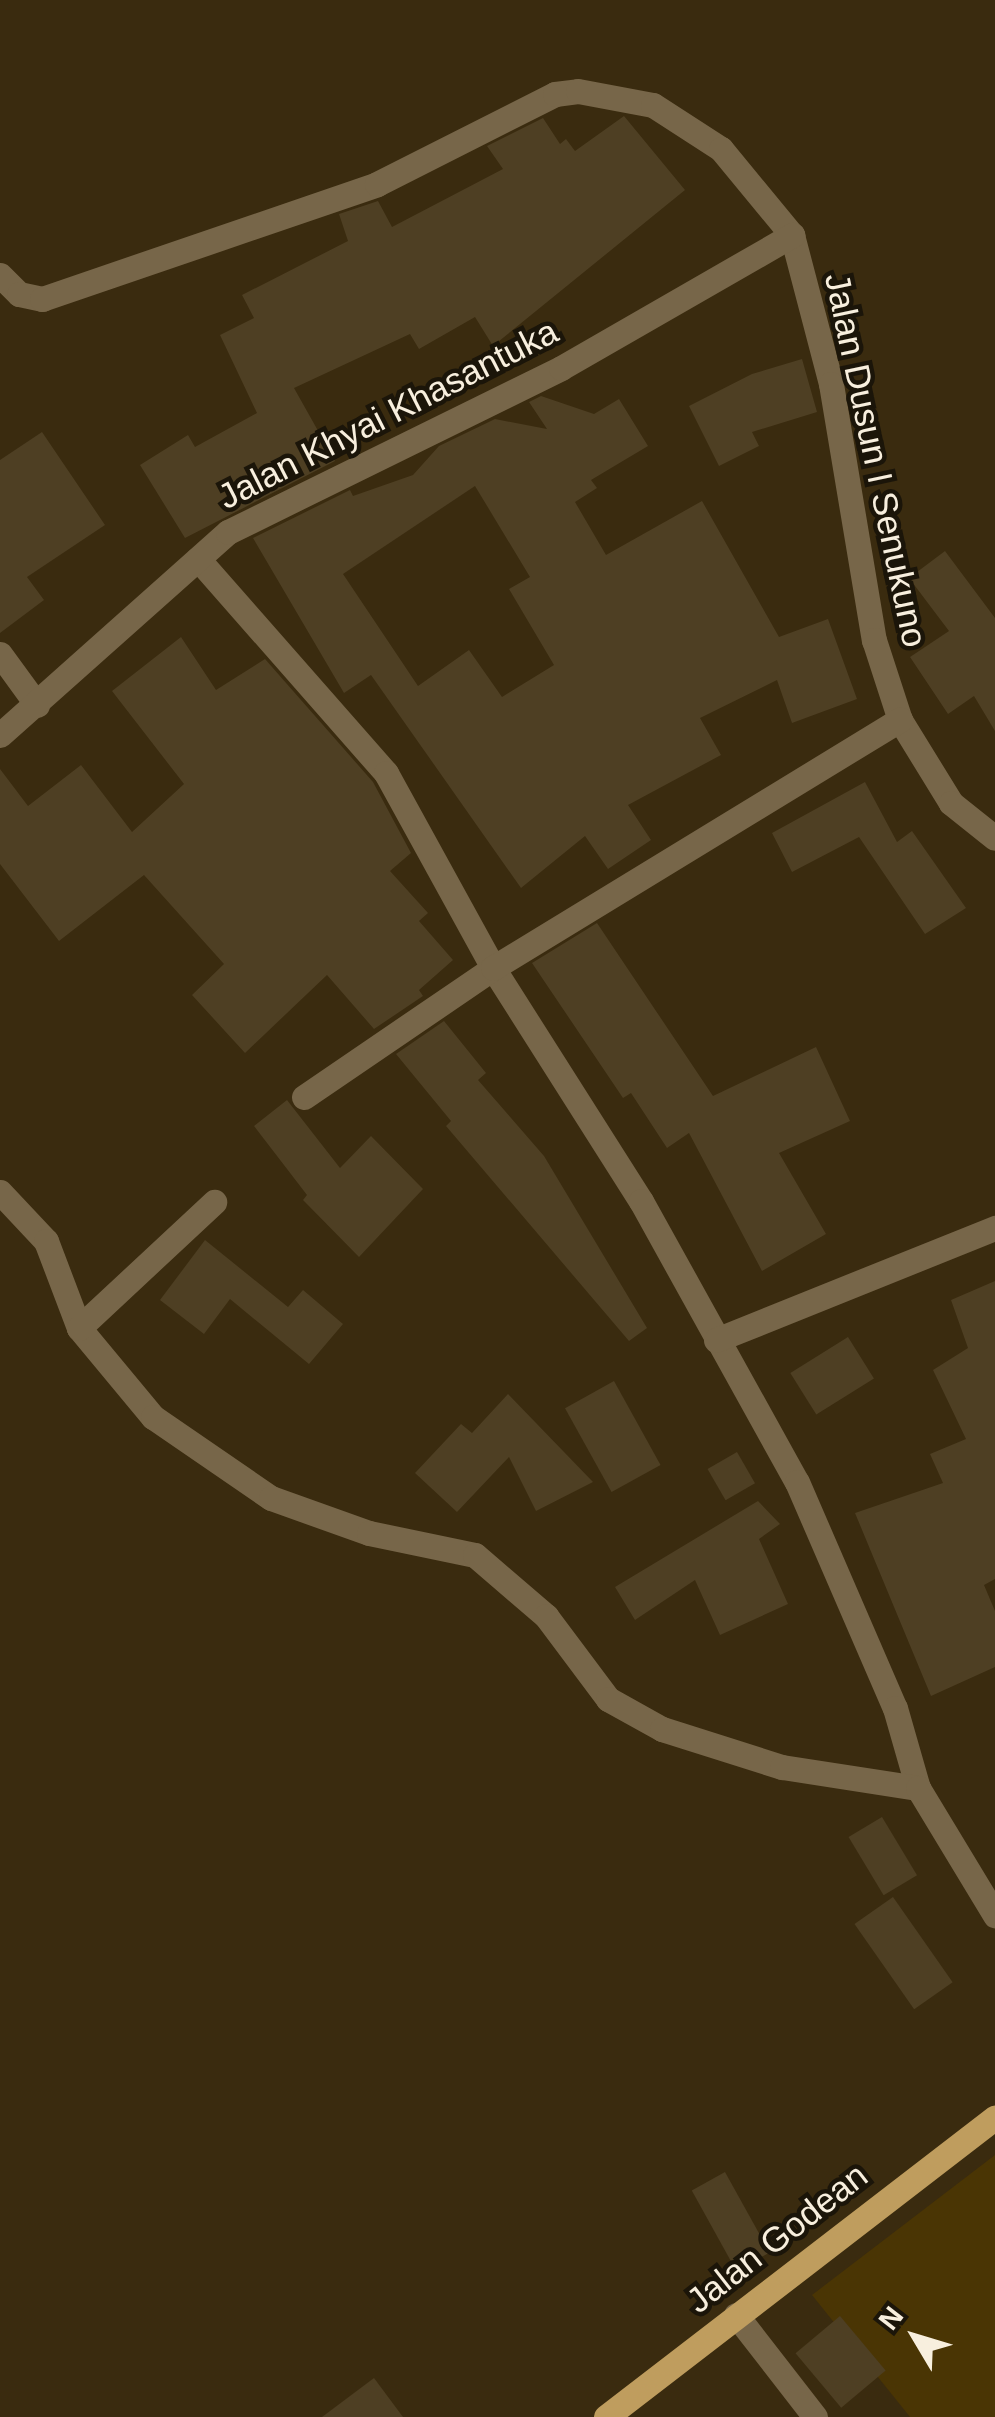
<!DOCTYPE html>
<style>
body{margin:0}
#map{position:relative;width:995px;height:2417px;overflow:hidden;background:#3a2b0f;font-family:Arial,sans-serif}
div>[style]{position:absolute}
.green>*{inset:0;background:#4a3504}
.building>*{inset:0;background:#4e3f23;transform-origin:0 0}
.minor>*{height:25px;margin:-12.5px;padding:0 12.5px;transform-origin:12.5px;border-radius:12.5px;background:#776649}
.major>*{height:25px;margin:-12.5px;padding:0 12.5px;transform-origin:12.5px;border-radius:12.5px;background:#bf9d5e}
span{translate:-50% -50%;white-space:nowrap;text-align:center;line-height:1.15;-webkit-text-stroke:9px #1b1509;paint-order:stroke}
.street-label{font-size:35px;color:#f8efde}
.north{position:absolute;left:865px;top:2287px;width:100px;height:100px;-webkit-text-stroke:8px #1b1509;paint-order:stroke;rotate:308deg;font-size:28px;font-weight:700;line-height:40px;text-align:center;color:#f8efde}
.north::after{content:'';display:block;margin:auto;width:35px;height:45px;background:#f8efde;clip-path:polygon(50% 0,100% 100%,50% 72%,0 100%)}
</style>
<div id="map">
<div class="green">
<div style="clip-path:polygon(995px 2155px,995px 2417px,910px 2417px,812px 2295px)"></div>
</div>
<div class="building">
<div style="clip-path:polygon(624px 116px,685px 190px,493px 346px,475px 317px,419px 349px,410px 334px,294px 388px,335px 461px,185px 538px,140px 465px,188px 435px,195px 447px,257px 413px,220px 335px,254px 318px,242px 295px,348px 241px,339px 214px,378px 201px,392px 227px,503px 169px,487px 146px,543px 118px,560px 144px,566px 139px,575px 151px)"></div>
<div style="clip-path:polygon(802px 359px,817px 412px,752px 432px,759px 446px,719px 466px,689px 406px,752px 374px)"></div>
<div style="clip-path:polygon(evenodd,541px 396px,594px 414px,619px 399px,648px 446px,591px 480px,597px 488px,575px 502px,606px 555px,702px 501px,779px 637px,828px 619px,857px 699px,792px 723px,777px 680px,700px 718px,721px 755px,628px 805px,651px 840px,608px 869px,585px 836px,521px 888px,371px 675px,344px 693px,253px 538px,350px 490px,353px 496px,413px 475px,439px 446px,495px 419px,547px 429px,529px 402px,541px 396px,475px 486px,530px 577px,509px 589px,554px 665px,502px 697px,469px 650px,418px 686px,343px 574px,475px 486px)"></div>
<div style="clip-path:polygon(42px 432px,105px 525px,27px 577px,44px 600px,0 633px,0 460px)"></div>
<div style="clip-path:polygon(945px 551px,995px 618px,995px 731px,974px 696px,948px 714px,910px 657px,949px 631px,909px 578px)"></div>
<div style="clip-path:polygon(181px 637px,216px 690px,265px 659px,373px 782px,411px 853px,390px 871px,428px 913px,419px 921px,453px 960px,419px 990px,423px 996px,374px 1029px,327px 975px,245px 1053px,192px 995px,224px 964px,144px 875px,59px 941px,0 864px,0 769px,28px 806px,81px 765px,132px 832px,184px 784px,112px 691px)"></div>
<div style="clip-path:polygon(865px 782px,897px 842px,912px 831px,966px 908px,925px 934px,859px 837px,792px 872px,772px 833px)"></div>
<div style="clip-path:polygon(597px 923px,713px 1096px,816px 1047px,850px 1121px,779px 1153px,826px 1234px,762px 1271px,689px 1133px,667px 1148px,631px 1093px,623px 1098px,532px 963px)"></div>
<div style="clip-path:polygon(444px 1021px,486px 1073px,478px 1080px,544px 1156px,647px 1328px,629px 1341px,446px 1126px,451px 1121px,396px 1054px)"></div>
<div style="clip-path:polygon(287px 1100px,340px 1168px,371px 1136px,423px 1189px,359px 1257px,303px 1200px,307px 1195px,254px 1126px)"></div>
<div style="clip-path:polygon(205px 1240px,288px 1307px,303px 1290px,343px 1324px,309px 1364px,230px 1299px,204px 1334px,160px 1300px)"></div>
<div style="clip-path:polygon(995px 1281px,995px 1579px,984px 1585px,995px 1611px,995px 1667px,931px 1696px,855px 1513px,943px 1483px,930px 1454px,966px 1439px,933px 1370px,968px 1348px,951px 1300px)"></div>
<div style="left:848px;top:1337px;width:49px;height:68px;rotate:58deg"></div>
<div style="left:614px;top:1381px;width:96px;height:56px;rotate:61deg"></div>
<div style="clip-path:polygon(508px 1394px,593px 1482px,536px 1511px,509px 1457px,457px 1512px,415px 1473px,461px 1424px,472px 1433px)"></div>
<div style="left:737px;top:1452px;width:36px;height:34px;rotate:60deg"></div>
<div style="clip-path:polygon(758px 1501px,780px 1524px,759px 1539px,788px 1604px,720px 1635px,695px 1580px,635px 1620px,615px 1587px)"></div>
<div style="left:882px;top:1817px;width:68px;height:39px;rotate:59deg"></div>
<div style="left:893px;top:1897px;width:104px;height:47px;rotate:55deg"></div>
<div style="left:725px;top:2172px;width:92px;height:38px;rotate:61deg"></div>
<div style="left:840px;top:2316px;width:71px;height:58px;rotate:50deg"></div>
<div style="clip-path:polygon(374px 2378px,403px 2417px,322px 2417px)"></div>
</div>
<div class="minor">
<div style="left:0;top:275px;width:27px;rotate:45deg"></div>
<div style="left:19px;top:294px;width:24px;rotate:12deg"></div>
<div style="left:42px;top:299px;width:354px;rotate:-18.9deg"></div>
<div style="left:377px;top:184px;width:199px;rotate:-26.8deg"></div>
<div style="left:555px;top:94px;width:23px;rotate:-7deg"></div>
<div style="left:578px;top:91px;width:76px;rotate:10.6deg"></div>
<div style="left:653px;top:105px;width:81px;rotate:32.9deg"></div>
<div style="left:721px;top:149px;width:112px;rotate:50.5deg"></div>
<div style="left:792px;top:235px;width:154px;rotate:75.3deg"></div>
<div style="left:831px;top:384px;width:260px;rotate:80.5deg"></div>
<div style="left:874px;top:640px;width:84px;rotate:72deg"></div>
<div style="left:900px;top:720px;width:97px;rotate:58.4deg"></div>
<div style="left:951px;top:803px;width:56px;rotate:38.5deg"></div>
<div style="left:198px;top:559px;width:285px;rotate:48.7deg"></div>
<div style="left:386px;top:773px;width:222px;rotate:61.2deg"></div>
<div style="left:493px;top:968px;width:276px;rotate:57.6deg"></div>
<div style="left:641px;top:1201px;width:321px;rotate:61deg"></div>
<div style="left:797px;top:1482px;width:246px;rotate:66.6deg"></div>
<div style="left:895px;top:1708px;width:83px;rotate:74deg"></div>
<div style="left:0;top:654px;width:63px;rotate:54deg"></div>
<div style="left:0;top:735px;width:305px;rotate:-41.7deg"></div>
<div style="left:228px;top:532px;width:371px;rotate:-26.2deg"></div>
<div style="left:561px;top:368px;width:267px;rotate:-29.9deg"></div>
<div style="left:304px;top:1097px;width:229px;rotate:-34.3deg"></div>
<div style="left:493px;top:968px;width:477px;rotate:-31.4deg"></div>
<div style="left:0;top:1192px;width:67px;rotate:46.8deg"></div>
<div style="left:46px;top:1241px;width:93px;rotate:69.2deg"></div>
<div style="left:79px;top:1328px;width:116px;rotate:50.3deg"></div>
<div style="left:153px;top:1417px;width:143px;rotate:34.5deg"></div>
<div style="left:271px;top:1498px;width:104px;rotate:19.7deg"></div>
<div style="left:369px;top:1533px;width:108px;rotate:11.7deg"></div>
<div style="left:475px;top:1555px;width:94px;rotate:40.7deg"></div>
<div style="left:546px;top:1616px;width:104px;rotate:53.2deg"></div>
<div style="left:608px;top:1699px;width:62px;rotate:29.1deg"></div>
<div style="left:662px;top:1729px;width:126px;rotate:17.6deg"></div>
<div style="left:782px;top:1767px;width:138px;rotate:8.8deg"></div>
<div style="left:918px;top:1788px;width:149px;rotate:58.8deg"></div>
<div style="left:79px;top:1328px;width:185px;rotate:-43deg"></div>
<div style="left:716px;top:1340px;width:301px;rotate:-21.9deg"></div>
<div style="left:736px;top:2315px;width:129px;rotate:52.2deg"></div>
</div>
<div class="major">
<div style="left:606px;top:2417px;width:491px;rotate:-37.6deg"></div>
</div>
<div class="street-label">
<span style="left:388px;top:414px;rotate:-27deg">Jalan Khyai Khasantuka</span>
<span style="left:876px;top:460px;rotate:78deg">Jalan Dusun I Senukuno</span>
<span style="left:777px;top:2238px;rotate:-38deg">Jalan Godean</span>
</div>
<div class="north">N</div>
</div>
